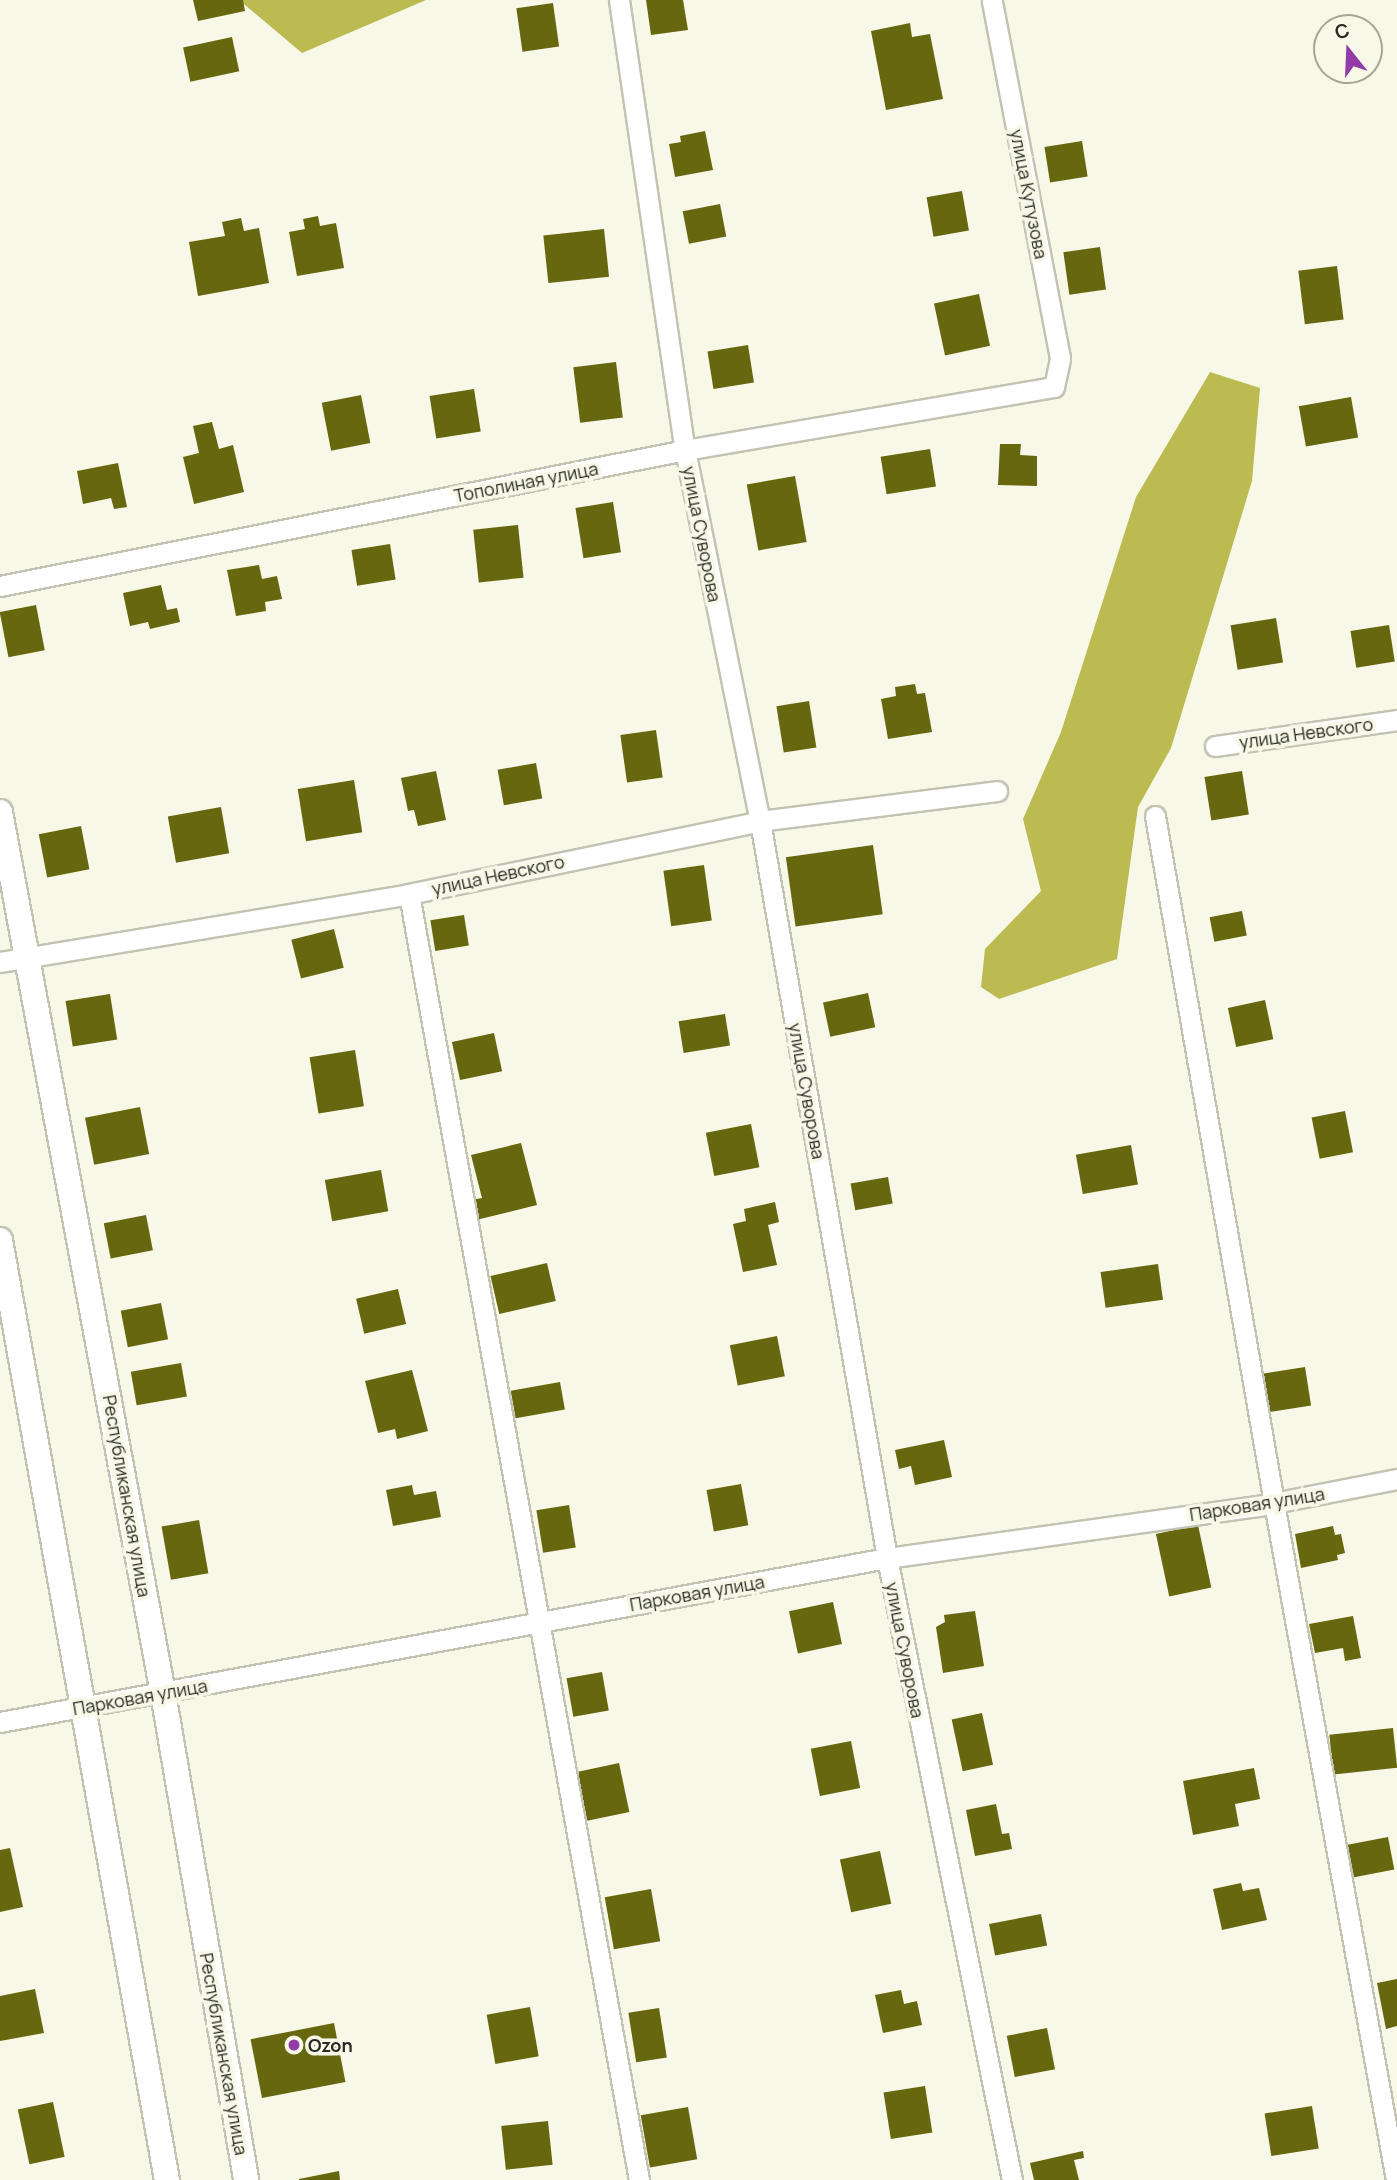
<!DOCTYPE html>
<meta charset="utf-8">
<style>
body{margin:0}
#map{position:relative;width:1397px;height:2180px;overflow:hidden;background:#f7f8e7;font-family:Manrope,sans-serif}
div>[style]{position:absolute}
.forest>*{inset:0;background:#bbbb52}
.building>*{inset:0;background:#67670f;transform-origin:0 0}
.roads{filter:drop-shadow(2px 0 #c2c3b3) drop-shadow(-2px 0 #c2c3b3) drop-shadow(0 2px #c2c3b3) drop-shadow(0 -2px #c2c3b3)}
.minor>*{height:19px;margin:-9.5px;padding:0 9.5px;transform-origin:9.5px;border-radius:9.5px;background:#fff}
.tertiary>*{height:24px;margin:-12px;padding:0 12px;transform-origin:12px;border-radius:12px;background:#fff}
.dots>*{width:19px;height:19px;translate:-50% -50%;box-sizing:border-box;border:4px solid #f7f8e7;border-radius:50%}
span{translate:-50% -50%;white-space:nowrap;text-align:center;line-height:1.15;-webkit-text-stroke:7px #f7f8e7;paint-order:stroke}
.street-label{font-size:18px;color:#282923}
.poi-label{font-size:18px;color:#282923;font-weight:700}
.left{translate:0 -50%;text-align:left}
.north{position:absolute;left:1313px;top:14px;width:70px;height:70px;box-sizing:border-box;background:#f7f8e7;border:2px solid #a4a599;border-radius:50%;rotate:342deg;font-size:19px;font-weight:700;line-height:28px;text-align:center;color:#282923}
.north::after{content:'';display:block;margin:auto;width:24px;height:32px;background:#933ca8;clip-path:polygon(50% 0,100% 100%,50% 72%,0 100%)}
</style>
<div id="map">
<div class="forest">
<div style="clip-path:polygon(239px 0,426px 0,302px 53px)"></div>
<div style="clip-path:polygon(1210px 372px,1260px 388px,1252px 481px,1171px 748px,1138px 807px,1117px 959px,999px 999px,981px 987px,985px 949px,1041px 891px,1023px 819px,1061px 732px,1136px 497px)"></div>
</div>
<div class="building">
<div style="clip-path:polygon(193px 0,243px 0,245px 11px,198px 21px)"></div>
<div style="clip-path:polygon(646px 0,683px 0,688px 30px,651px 35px)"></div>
<div style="left:553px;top:3px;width:44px;height:37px;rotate:82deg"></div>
<div style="clip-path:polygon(910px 23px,912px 37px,930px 34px,943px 99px,886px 110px,871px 31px)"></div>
<div style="left:232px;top:37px;width:35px;height:50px;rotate:78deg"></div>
<div style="clip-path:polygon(705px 131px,713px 170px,675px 177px,669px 144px,681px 142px,680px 136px)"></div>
<div style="left:1082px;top:141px;width:36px;height:38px;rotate:81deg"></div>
<div style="left:962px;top:191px;width:40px;height:36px;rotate:80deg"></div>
<div style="left:720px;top:204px;width:33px;height:38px;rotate:79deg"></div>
<div style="clip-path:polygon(318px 216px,320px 226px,336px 223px,344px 268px,297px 276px,289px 232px,305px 229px,303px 219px)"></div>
<div style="clip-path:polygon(241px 218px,244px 231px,259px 228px,269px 283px,198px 296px,189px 242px,225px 236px,222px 222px)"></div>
<div style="left:604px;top:229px;width:48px;height:61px;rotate:84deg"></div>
<div style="left:1100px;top:247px;width:43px;height:37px;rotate:82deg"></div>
<div style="left:1337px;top:266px;width:54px;height:39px;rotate:83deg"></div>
<div style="left:979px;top:294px;width:53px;height:46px;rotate:78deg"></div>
<div style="left:748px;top:345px;width:38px;height:41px;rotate:81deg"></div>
<div style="left:616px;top:362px;width:56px;height:43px;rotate:83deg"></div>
<div style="left:474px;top:389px;width:43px;height:45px;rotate:81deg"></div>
<div style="left:361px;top:395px;width:49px;height:40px;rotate:79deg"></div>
<div style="left:1351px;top:397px;width:41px;height:53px;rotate:80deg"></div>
<div style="clip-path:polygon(212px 422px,219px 449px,233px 445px,244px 492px,194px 504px,183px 457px,199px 453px,193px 426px)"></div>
<div style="clip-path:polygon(1000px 444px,1021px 444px,1020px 455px,1037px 456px,1037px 486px,998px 485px)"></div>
<div style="left:930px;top:449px;width:38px;height:50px;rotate:81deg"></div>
<div style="clip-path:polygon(118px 463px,127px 507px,114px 509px,111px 498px,83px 504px,77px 471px)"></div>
<div style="left:795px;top:476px;width:67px;height:49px;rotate:80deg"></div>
<div style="left:613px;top:502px;width:51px;height:38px;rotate:81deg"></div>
<div style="left:518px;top:525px;width:53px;height:45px;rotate:84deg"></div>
<div style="left:390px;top:544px;width:36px;height:39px;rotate:81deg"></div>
<div style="clip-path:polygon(259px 565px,262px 579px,277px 576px,282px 599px,265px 602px,266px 611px,236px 616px,227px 570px)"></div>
<div style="clip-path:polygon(161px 585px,167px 610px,177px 608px,180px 622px,150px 629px,148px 622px,130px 626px,123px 593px)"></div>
<div style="left:36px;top:605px;width:46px;height:37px;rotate:79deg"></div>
<div style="left:1276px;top:618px;width:45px;height:46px;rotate:81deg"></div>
<div style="left:1389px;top:625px;width:37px;height:39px;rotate:81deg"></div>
<div style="clip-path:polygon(915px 684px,917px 694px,925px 693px,932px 732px,888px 739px,881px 699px,896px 696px,895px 687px)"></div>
<div style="left:809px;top:701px;width:47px;height:33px;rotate:81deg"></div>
<div style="left:656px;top:730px;width:48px;height:36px;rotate:82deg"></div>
<div style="left:536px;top:763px;width:36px;height:39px;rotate:80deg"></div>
<div style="clip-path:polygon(436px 771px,446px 820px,418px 826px,414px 810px,408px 811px,401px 778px)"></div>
<div style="left:1242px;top:771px;width:44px;height:38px;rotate:81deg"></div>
<div style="left:354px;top:780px;width:53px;height:57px;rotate:81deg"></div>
<div style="left:221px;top:807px;width:47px;height:54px;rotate:80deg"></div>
<div style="left:81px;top:826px;width:44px;height:43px;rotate:79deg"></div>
<div style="left:873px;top:845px;width:70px;height:88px;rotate:82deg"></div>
<div style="left:704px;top:865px;width:56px;height:41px;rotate:82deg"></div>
<div style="left:1242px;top:911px;width:25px;height:33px;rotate:79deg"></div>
<div style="left:464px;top:915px;width:31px;height:34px;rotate:81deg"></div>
<div style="left:334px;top:929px;width:40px;height:44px;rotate:76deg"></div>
<div style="left:868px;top:993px;width:35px;height:46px;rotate:78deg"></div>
<div style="left:110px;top:994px;width:46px;height:45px;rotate:81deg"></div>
<div style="left:1265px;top:1000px;width:40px;height:38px;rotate:78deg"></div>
<div style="left:725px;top:1014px;width:32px;height:47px;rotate:81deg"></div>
<div style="left:494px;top:1033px;width:39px;height:43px;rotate:78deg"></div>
<div style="left:355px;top:1050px;width:57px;height:46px;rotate:81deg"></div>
<div style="left:140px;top:1107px;width:48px;height:56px;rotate:79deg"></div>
<div style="left:1345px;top:1111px;width:42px;height:34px;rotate:79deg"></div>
<div style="left:751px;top:1124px;width:44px;height:46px;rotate:79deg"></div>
<div style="clip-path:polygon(521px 1143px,537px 1205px,476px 1220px,471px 1200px,482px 1198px,471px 1155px)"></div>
<div style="left:1131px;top:1145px;width:40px;height:56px;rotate:80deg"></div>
<div style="left:381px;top:1170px;width:42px;height:57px;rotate:80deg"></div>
<div style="left:888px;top:1177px;width:27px;height:38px;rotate:80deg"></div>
<div style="clip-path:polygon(775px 1202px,779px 1222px,768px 1225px,777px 1265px,743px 1272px,733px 1224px,746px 1221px,744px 1209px)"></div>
<div style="left:146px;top:1215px;width:36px;height:43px;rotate:79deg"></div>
<div style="left:547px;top:1263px;width:39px;height:58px;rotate:77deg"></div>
<div style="left:1158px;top:1264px;width:36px;height:58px;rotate:82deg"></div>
<div style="left:398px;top:1289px;width:36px;height:43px;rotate:77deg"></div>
<div style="left:161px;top:1303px;width:37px;height:41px;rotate:79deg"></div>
<div style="left:777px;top:1336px;width:41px;height:48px;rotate:79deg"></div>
<div style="left:181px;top:1363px;width:34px;height:51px;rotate:80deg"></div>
<div style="left:1305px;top:1367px;width:39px;height:42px;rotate:81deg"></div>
<div style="clip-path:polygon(412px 1370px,428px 1431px,397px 1439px,395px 1429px,378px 1433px,365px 1381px)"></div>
<div style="left:560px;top:1382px;width:28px;height:50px;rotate:80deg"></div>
<div style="clip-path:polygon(944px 1440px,952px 1477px,915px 1485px,911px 1466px,899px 1469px,895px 1450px)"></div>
<div style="left:741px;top:1484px;width:42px;height:35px;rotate:80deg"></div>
<div style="clip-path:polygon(412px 1485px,414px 1495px,436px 1491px,441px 1517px,393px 1526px,386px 1490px)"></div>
<div style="left:569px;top:1505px;width:43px;height:33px;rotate:81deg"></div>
<div style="left:199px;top:1520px;width:54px;height:38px;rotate:80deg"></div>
<div style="left:1198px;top:1525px;width:64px;height:43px;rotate:78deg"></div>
<div style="clip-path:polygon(1333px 1526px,1335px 1535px,1341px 1534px,1345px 1553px,1337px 1555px,1338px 1560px,1301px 1568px,1295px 1534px)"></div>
<div style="left:833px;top:1602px;width:43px;height:45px;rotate:78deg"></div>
<div style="clip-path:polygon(975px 1611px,984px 1666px,943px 1673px,936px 1627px,945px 1622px,944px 1615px)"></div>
<div style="clip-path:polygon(1353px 1616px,1361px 1658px,1345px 1661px,1343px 1648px,1315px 1653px,1309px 1624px)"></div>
<div style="left:602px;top:1672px;width:39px;height:36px;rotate:80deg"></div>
<div style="left:982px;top:1713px;width:53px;height:31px;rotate:78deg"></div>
<div style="left:1393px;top:1728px;width:40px;height:64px;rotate:84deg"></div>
<div style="left:851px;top:1741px;width:48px;height:41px;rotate:79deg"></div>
<div style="left:619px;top:1763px;width:50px;height:43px;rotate:78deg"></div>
<div style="clip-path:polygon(1254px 1768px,1260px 1799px,1235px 1804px,1239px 1826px,1193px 1835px,1183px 1781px)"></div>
<div style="clip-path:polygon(996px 1804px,1002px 1834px,1009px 1833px,1012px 1849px,975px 1856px,966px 1810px)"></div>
<div style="left:1388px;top:1837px;width:33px;height:41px;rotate:79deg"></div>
<div style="clip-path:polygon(10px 1848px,23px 1907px,0 1912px,0 1850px)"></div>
<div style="left:880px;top:1851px;width:54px;height:41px;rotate:78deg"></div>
<div style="clip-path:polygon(1241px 1883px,1243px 1891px,1259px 1888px,1267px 1920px,1222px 1930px,1213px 1889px)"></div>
<div style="left:651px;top:1889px;width:53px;height:47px;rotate:80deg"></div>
<div style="left:1041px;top:1914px;width:32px;height:53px;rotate:79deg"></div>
<div style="clip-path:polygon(1397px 1979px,1397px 2026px,1386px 2029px,1377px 1983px)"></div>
<div style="clip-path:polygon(35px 1989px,44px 2033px,0 2041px,0 1996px)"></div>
<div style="clip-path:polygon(901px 1990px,904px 2004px,917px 2001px,922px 2025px,883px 2033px,875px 1995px)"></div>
<div style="left:530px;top:2007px;width:50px;height:44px;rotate:80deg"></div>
<div style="left:659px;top:2008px;width:50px;height:31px;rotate:81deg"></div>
<div style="left:334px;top:2023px;width:60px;height:85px;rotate:79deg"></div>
<div style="left:1047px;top:2028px;width:42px;height:41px;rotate:79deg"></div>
<div style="left:925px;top:2086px;width:47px;height:42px;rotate:81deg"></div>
<div style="left:53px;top:2102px;width:56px;height:36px;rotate:78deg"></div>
<div style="left:1312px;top:2106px;width:43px;height:48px;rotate:81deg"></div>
<div style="left:688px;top:2107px;width:53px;height:48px;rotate:80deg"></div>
<div style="left:548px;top:2121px;width:44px;height:47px;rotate:84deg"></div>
<div style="clip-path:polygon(1083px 2151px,1084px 2158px,1074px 2160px,1079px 2180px,1034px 2180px,1030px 2163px)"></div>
<div style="clip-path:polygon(339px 2171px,340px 2180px,299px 2180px,299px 2179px)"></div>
</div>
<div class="roads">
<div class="minor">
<div style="left:619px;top:0;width:455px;rotate:81.7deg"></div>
<div style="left:685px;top:450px;width:379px;rotate:78.6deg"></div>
<div style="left:760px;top:821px;width:748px;rotate:80.22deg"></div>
<div style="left:887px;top:1558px;width:634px;rotate:78.64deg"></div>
<div style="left:0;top:586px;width:698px;rotate:-11.23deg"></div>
<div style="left:685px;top:450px;width:374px;rotate:-9.7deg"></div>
<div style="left:1054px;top:387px;width:30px;rotate:-78deg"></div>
<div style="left:1060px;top:358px;width:364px;rotate:-100.8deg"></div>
<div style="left:1215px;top:746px;width:184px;rotate:-8.1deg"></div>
<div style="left:1155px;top:816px;width:697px;rotate:80.17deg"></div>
<div style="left:1274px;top:1503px;width:688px;rotate:79.78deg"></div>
<div style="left:409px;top:894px;width:1306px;rotate:79.86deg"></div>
<div style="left:0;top:962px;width:415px;rotate:-9.4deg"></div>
<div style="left:409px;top:894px;width:359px;rotate:-11.7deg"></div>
<div style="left:760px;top:821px;width:239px;rotate:-7.2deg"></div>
<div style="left:0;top:1722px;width:902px;rotate:-10.48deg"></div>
<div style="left:887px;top:1558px;width:375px;rotate:-8deg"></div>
<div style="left:1258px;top:1506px;width:142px;rotate:-11deg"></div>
</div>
<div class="tertiary">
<div style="left:0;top:812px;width:896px;rotate:79.52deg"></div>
<div style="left:163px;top:1693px;width:494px;rotate:80.3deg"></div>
<div style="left:0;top:1240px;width:955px;rotate:79.93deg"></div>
</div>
</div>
<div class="dots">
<div style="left:294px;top:2045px;background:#933ca8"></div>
</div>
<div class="street-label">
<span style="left:1029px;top:194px;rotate:79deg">улица Кутузова</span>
<span style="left:526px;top:482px;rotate:-11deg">Тополиная улица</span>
<span style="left:702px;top:534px;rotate:79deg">улица Суворова</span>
<span style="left:1306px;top:733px;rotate:-8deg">улица Невского</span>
<span style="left:498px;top:875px;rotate:-12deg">улица Невского</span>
<span style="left:807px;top:1091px;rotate:80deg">улица Суворова</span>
<span style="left:127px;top:1496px;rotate:80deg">Республиканская улица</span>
<span style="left:1257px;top:1504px;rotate:-9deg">Парковая улица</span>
<span style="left:697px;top:1593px;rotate:-10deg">Парковая улица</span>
<span style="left:905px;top:1650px;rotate:79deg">улица Суворова</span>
<span style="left:140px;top:1697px;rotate:-10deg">Парковая улица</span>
<span style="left:224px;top:2054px;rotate:80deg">Республиканская улица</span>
</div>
<div class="poi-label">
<span class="left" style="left:308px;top:2045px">Ozon</span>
</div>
<div class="north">С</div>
</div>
